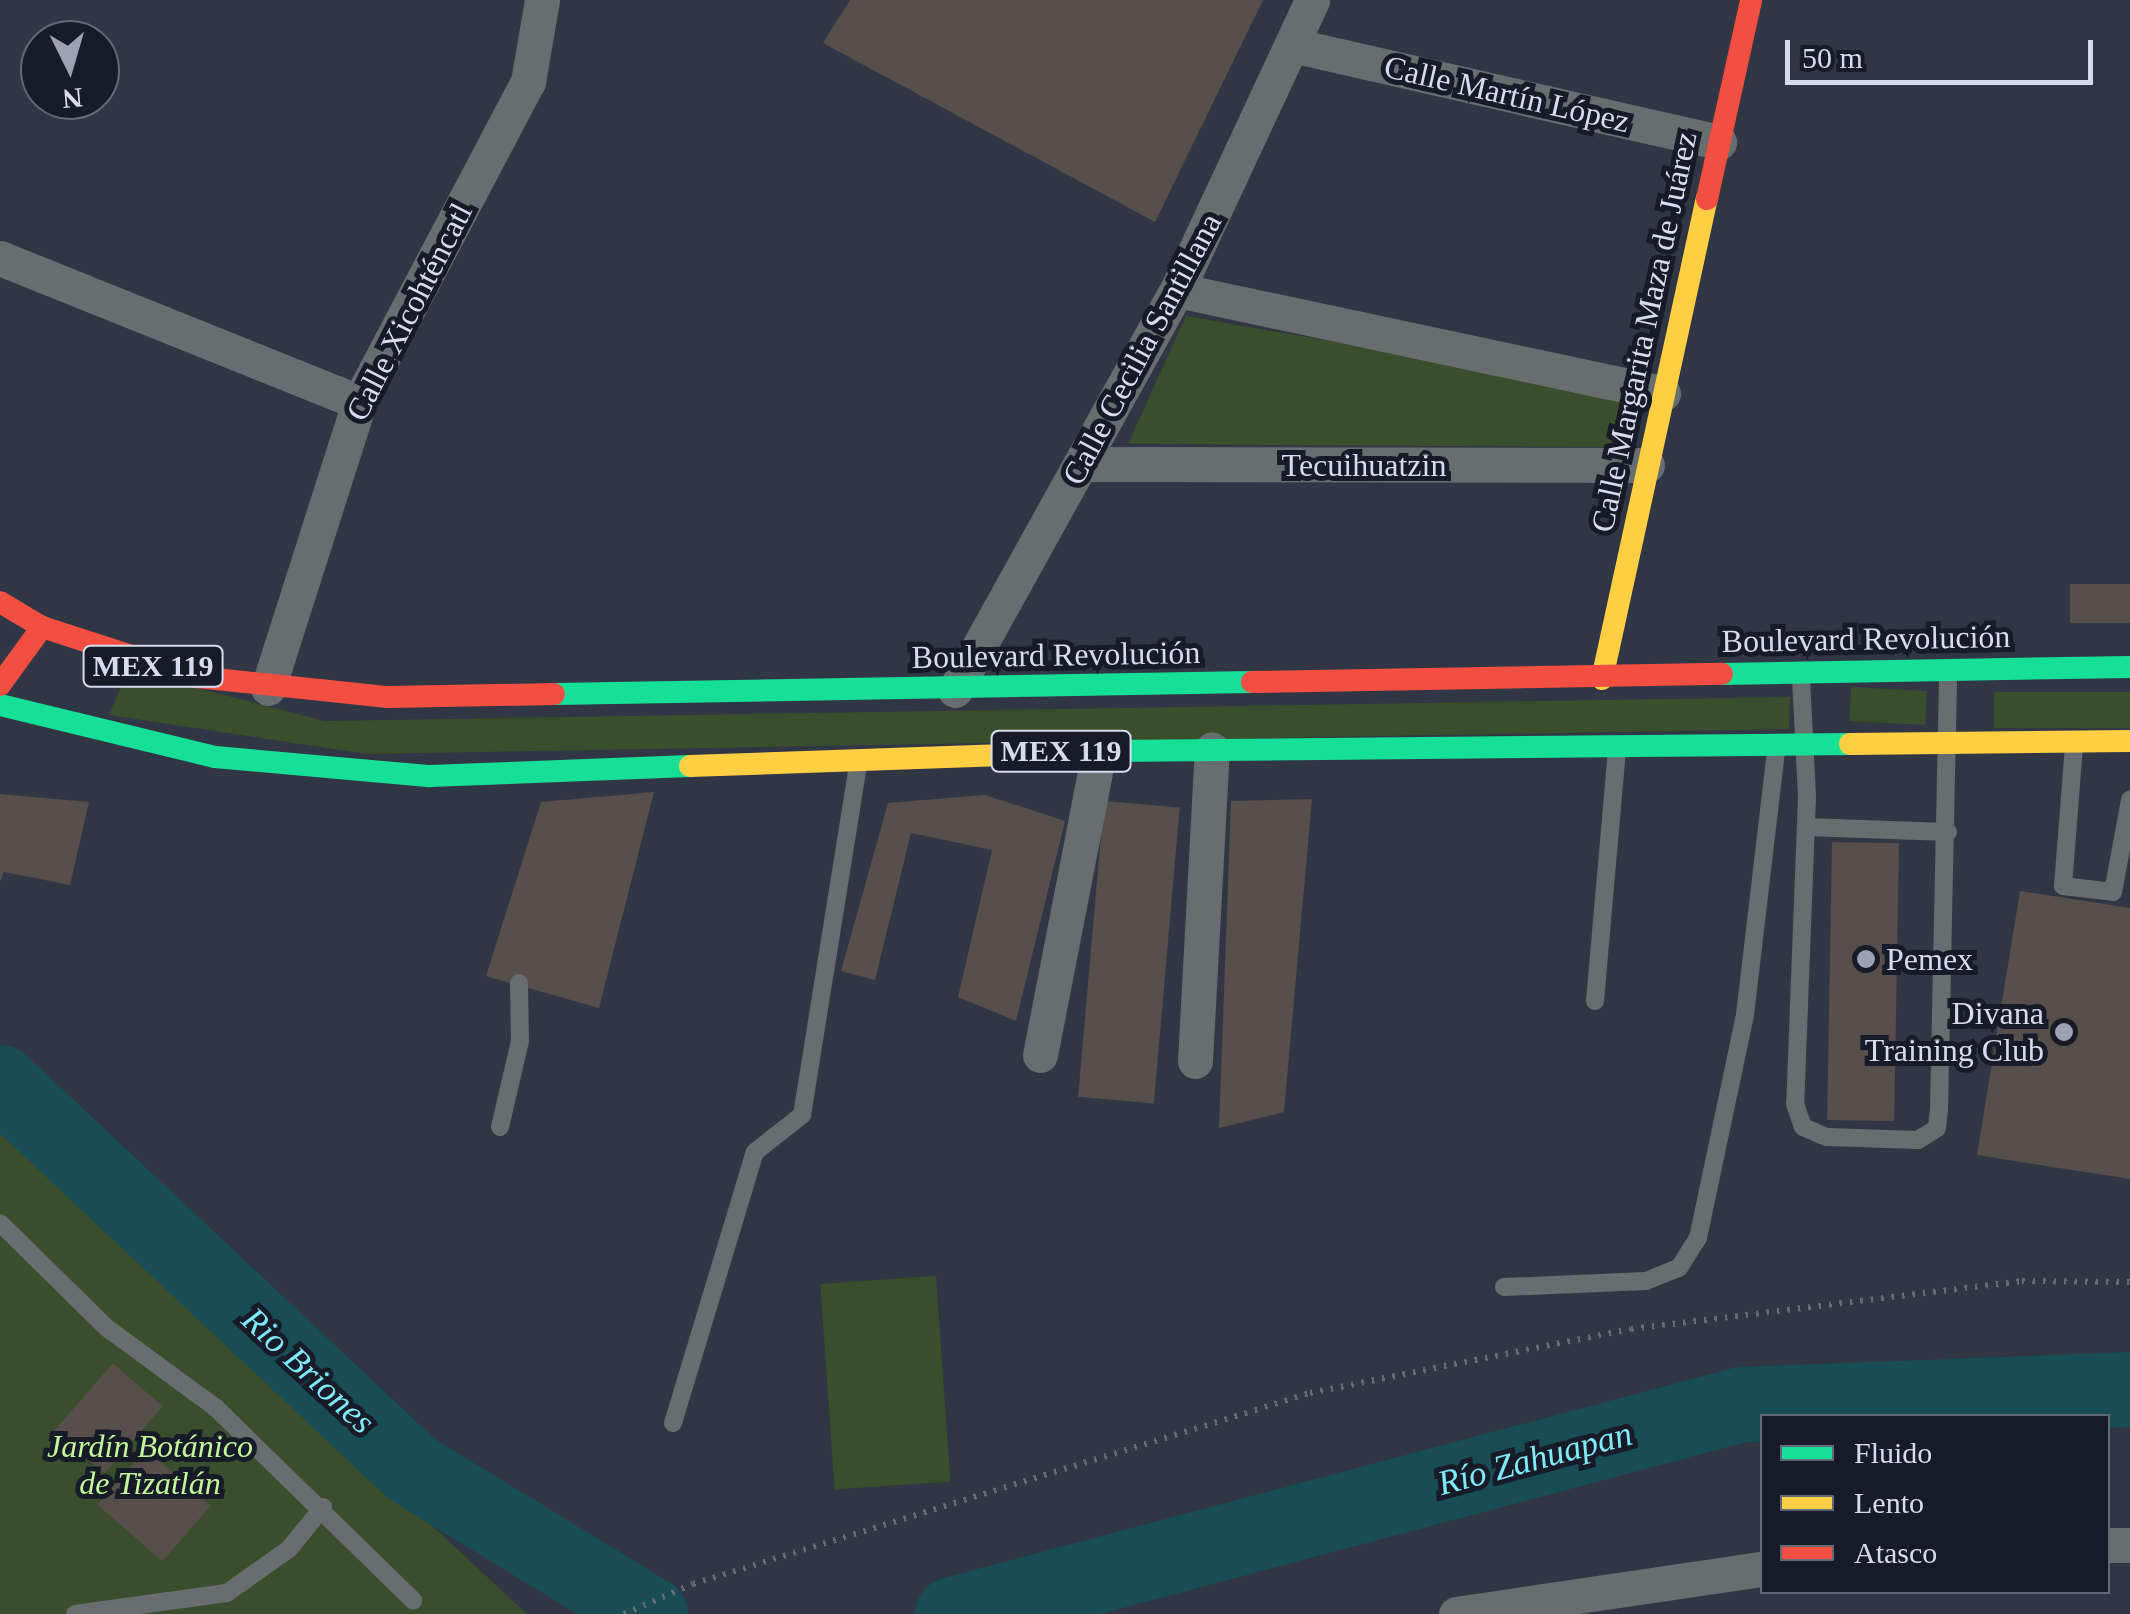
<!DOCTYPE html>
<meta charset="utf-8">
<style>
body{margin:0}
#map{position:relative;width:2130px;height:1614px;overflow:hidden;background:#313644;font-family:"Times New Roman",serif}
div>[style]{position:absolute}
.green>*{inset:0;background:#3a4d2c;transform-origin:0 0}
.river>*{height:75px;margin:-37.5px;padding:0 37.5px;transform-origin:37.5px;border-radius:37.5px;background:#184d55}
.building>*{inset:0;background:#564f4b;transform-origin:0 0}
.path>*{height:6px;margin-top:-3px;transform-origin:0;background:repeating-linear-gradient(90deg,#686c72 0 2.5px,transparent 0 10.5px)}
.lane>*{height:18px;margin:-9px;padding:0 9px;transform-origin:9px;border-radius:9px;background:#686d70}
.street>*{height:35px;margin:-17.5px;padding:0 17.5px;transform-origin:17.5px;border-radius:17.5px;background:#686d70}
.fast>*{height:22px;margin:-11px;padding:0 11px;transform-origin:11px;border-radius:11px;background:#16e098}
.slow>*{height:22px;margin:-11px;padding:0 11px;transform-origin:11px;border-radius:11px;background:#ffcf43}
.jam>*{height:22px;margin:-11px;padding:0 11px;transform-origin:11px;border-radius:11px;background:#f24e42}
.dots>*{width:28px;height:28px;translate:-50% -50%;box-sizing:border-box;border:5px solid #161b27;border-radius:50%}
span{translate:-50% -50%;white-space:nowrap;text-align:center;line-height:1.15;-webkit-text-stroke:10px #161b27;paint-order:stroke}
.shield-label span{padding:2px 8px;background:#161b27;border:2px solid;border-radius:8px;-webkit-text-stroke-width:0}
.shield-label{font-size:30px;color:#d5dced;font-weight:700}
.street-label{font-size:32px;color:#d5dced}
.poi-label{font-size:32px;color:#d5dced}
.left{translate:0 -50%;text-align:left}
.right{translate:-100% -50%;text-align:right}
.park-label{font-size:32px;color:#c4f69b;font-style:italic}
.water-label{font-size:35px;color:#7eeafb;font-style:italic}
.legend{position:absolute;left:1760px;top:1414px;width:350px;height:180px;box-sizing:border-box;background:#161b27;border:2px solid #626876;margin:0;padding:12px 18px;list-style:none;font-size:30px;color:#d5dced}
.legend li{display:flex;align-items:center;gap:20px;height:50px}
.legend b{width:50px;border:2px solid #626876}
.north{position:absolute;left:20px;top:20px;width:100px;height:100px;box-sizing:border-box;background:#161b27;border:2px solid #626876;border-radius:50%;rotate:175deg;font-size:28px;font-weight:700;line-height:40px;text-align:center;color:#d5dced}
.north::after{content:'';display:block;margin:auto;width:35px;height:45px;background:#9ca2b2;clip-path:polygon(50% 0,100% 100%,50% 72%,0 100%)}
.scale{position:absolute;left:1785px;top:40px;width:308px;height:45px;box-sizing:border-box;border:5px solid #d5dced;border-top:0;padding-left:12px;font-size:30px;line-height:35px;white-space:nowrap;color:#d5dced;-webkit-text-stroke:8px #161b27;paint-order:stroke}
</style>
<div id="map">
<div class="green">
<div style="clip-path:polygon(1186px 316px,1624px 392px,1614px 447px,1128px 444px)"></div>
<div style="clip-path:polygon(128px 670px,324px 721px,1790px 697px,1789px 729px,367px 754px,109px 715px)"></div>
<div style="left:1927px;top:691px;width:34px;height:76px;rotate:93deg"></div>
<div style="left:2130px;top:692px;width:36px;height:136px;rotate:90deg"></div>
<div style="clip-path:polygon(0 1123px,527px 1614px,0 1614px)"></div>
<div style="left:936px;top:1276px;width:206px;height:116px;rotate:86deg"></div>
</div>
<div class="river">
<div style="left:0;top:1082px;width:565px;rotate:43.21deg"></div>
<div style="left:412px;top:1469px;width:279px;rotate:31.4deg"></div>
<div style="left:952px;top:1614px;width:816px;rotate:-14.9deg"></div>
<div style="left:1741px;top:1404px;width:389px;rotate:-2.2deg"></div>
</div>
<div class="building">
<div style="clip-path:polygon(850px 0,1263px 0,1155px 222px,823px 43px)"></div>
<div style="left:2130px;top:584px;width:39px;height:60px;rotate:90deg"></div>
<div style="clip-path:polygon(654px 792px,599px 1008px,486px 976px,541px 802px)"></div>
<div style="clip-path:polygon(0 794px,89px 802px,70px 885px,4px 872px,0 882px)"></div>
<div style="clip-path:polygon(985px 795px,1065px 821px,1016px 1021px,958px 997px,992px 850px,911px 833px,875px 980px,841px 971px,888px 803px)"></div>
<div style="clip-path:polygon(1312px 799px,1284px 1112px,1219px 1128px,1231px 801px)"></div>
<div style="left:1104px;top:801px;width:76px;height:297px;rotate:5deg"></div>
<div style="left:1832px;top:842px;width:67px;height:278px;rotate:1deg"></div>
<div style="clip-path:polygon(2020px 891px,2130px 908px,2130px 1179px,1977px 1155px)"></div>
<div style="left:113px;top:1363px;width:66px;height:89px;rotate:41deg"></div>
<div style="left:146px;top:1449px;width:86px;height:74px;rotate:41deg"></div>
</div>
<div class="path">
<div style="left:624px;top:1614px;width:75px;rotate:-23.5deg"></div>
<div style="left:693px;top:1584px;width:646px;rotate:-17.2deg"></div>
<div style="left:1310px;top:1393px;width:327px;rotate:-11.3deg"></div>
<div style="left:1631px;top:1329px;width:394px;rotate:-7deg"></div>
<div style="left:2022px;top:1281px;width:108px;rotate:0.5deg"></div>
</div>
<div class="lane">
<div style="left:1801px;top:678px;width:119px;rotate:87.1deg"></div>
<div style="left:1807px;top:797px;width:307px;rotate:92.2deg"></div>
<div style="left:1795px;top:1104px;width:24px;rotate:71deg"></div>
<div style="left:1803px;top:1127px;width:26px;rotate:23deg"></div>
<div style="left:1827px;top:1137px;width:91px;rotate:1.9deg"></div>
<div style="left:1918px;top:1140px;width:22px;rotate:-32deg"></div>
<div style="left:1937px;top:1128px;width:18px;rotate:-84deg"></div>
<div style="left:1939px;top:1110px;width:435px;rotate:-88.8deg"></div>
<div style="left:2074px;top:746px;width:140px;rotate:94.5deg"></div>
<div style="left:2063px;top:886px;width:50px;rotate:6.8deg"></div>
<div style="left:2113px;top:892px;width:94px;rotate:-79.5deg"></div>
<div style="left:1806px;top:827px;width:142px;rotate:2deg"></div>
<div style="left:1595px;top:1001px;width:250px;rotate:-85deg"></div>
<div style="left:500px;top:1127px;width:88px;rotate:-76.9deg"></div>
<div style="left:520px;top:1041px;width:58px;rotate:-91deg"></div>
<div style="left:0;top:1223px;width:150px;rotate:44.5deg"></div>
<div style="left:107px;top:1328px;width:134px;rotate:36.2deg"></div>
<div style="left:215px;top:1407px;width:277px;rotate:44.3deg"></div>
<div style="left:1504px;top:1287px;width:142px;rotate:-2.4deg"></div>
<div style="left:1646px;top:1281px;width:35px;rotate:-22deg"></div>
<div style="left:1679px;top:1268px;width:36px;rotate:-58deg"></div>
<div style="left:1698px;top:1238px;width:228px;rotate:-78.1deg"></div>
<div style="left:1745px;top:1015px;width:265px;rotate:-83.3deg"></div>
<div style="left:673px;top:1423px;width:283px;rotate:-73.2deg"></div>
<div style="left:755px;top:1152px;width:60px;rotate:-38.2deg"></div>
<div style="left:802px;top:1115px;width:353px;rotate:-80.9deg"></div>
<div style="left:75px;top:1614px;width:153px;rotate:-7.9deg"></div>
<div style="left:227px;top:1593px;width:76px;rotate:-35.4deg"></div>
<div style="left:289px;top:1549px;width:54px;rotate:-51deg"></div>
</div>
<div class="street">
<div style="left:1296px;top:46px;width:434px;rotate:12.8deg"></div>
<div style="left:0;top:258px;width:387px;rotate:21.9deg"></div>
<div style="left:1177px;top:290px;width:497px;rotate:12deg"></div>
<div style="left:1081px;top:464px;width:566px;rotate:0.1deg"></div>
<div style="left:268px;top:688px;width:300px;rotate:-72.3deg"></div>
<div style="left:359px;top:402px;width:362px;rotate:-62.2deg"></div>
<div style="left:528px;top:82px;width:83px;rotate:-80.3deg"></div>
<div style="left:955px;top:690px;width:457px;rotate:-61deg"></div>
<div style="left:1177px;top:290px;width:320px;rotate:-65deg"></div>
<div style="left:1040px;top:1055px;width:310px;rotate:-79deg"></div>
<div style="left:1195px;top:1061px;width:312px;rotate:-86.9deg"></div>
<div style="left:2108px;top:1545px;width:22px"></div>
<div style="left:1456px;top:1614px;width:309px;rotate:-8.4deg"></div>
</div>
<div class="fast">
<div style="left:1722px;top:674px;width:408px;rotate:-1deg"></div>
<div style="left:554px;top:694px;width:698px;rotate:-0.98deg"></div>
<div style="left:0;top:705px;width:221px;rotate:13.6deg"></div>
<div style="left:215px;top:757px;width:216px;rotate:5.1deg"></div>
<div style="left:430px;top:776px;width:260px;rotate:-2.2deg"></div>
<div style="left:1111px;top:751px;width:739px;rotate:-0.54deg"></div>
</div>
<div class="slow">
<div style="left:1602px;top:679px;width:491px;rotate:-77.7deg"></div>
<div style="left:1850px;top:744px;width:280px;rotate:-0.6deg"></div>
<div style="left:690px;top:766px;width:421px;rotate:-2deg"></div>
</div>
<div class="jam">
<div style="left:1707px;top:199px;width:204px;rotate:-77.5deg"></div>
<div style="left:0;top:602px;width:49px;rotate:30.8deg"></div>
<div style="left:42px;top:627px;width:163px;rotate:17.9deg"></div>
<div style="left:197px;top:677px;width:192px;rotate:6deg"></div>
<div style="left:388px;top:697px;width:166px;rotate:-1deg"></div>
<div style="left:1252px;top:682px;width:470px;rotate:-1deg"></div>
<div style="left:0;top:685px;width:72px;rotate:-54.1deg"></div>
</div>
<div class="dots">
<div style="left:1866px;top:959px;background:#9ca2b2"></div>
<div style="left:2064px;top:1032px;background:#9ca2b2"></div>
</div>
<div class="shield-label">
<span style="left:153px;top:666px">MEX 119</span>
<span style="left:1061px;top:751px">MEX 119</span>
</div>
<div class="street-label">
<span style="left:1507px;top:94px;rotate:13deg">Calle Martín López</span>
<span style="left:409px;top:312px;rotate:-63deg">Calle Xicohténcatl</span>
<span style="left:1644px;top:332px;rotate:-78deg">Calle Margarita Maza de Juárez</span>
<span style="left:1142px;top:349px;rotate:-62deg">Calle Cecilia Santillana</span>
<span style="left:1364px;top:465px">Tecuihuatzin</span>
<span style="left:1866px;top:639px;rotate:-1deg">Boulevard Revolución</span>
<span style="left:1056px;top:655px;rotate:-1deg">Boulevard Revolución</span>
</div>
<div class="poi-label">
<span class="left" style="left:1886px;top:959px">Pemex</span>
<span class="right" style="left:2044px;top:1032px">Divana<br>Training Club</span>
</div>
<div class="park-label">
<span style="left:150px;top:1465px">Jardín Botánico<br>de Tizatlán</span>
</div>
<div class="water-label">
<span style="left:308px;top:1371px;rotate:43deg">Rio Briones</span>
<span style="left:1535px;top:1459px;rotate:-15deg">Río Zahuapan</span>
</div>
<ul class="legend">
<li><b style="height:12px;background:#16e098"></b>Fluido</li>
<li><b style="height:12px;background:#ffcf43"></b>Lento</li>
<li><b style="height:12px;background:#f24e42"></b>Atasco</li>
</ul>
<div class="north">N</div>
<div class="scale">50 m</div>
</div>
